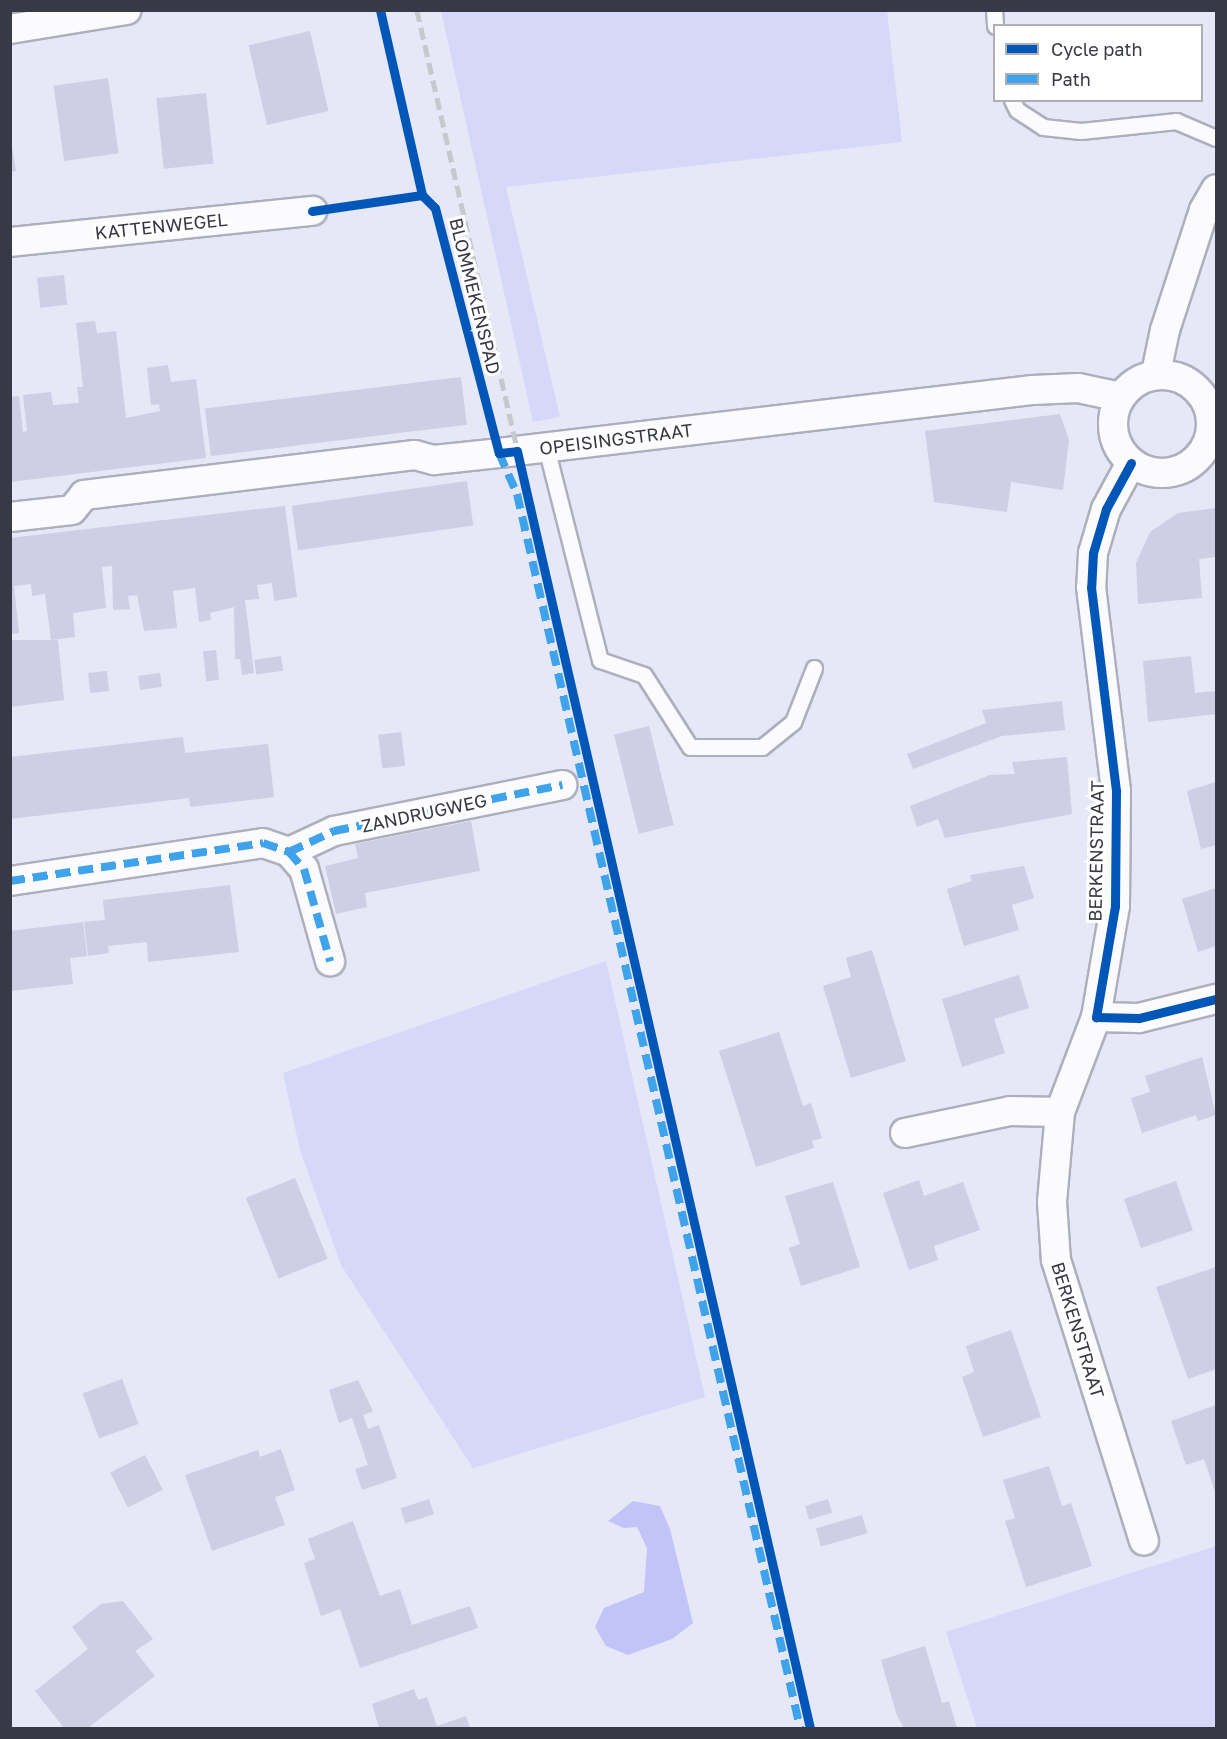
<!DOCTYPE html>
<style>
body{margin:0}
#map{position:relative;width:1227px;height:1739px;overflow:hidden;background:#e6e7f7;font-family:"Golos Text",sans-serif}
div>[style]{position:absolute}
.green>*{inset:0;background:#d6d8f9}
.water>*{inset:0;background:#c2c4f8}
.building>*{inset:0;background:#cecee5;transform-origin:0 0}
.roads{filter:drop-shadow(2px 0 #aeafbd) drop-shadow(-2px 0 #aeafbd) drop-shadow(0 2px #aeafbd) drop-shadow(0 -2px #aeafbd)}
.service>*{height:15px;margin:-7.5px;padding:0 7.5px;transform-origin:7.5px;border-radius:7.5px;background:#fbfbfe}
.minor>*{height:28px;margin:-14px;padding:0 14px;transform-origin:14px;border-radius:14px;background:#fbfbfe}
.minor>.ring{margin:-14px;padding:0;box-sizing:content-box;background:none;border:28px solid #fbfbfe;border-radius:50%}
.rail>*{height:4.5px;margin-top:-2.25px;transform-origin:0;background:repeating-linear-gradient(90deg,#c7c8cc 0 12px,transparent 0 18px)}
.quiet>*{height:8px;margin-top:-4px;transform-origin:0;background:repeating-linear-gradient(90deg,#3fa3ec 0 15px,transparent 0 23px)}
.cycleway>*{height:9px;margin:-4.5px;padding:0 4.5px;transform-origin:4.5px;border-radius:4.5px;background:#0057b8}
span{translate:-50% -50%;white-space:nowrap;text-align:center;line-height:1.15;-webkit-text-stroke:6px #fff;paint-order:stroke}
.street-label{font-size:18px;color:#383947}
.frame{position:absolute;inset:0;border:12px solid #383947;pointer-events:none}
.legend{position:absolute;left:993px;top:24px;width:210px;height:78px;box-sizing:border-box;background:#fff;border:2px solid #afb0b5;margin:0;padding:8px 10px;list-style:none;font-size:18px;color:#383947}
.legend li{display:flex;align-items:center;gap:12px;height:30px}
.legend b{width:30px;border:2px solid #afb0b5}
</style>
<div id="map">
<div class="green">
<div style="clip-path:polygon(441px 11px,887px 11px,902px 142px,506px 187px,560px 417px,533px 422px)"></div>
<div style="clip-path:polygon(606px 961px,705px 1397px,473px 1468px,341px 1265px,300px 1150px,283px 1073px)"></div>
<div style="clip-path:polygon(1216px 1546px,1216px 1728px,977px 1728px,946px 1632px)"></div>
</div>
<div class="water">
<div style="clip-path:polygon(633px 1501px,660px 1506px,670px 1529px,693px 1623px,672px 1639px,628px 1655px,606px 1646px,595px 1627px,604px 1608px,644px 1592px,647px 1548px,637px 1527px,624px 1528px,608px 1521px)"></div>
</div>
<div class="building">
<div style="left:310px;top:31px;width:82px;height:63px;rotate:77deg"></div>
<div style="left:108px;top:78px;width:76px;height:55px;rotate:82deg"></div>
<div style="left:206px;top:93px;width:71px;height:50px;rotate:84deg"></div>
<div style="clip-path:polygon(10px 134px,16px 171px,10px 172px)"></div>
<div style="left:64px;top:275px;width:30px;height:27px;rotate:84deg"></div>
<div style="clip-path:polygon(95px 321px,97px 333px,116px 331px,126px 418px,160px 411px,159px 404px,151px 405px,147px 368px,168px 365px,171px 382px,196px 379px,206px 458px,10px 482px,10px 397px,19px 396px,23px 432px,27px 431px,23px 395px,51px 392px,53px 405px,79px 403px,77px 387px,83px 387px,76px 323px)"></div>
<div style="left:461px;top:377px;width:48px;height:258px;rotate:83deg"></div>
<div style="clip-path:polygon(1060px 414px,1069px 440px,1063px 490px,1011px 482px,1007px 512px,934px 502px,925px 431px)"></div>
<div style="left:467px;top:481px;width:45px;height:177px;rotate:82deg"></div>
<div style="clip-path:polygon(285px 506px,297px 597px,274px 601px,272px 583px,257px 585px,259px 599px,245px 600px,254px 673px,242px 675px,240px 659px,235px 659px,234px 607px,210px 613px,211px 620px,199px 622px,195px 588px,173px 591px,177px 628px,144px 631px,137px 595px,128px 596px,130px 609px,113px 610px,112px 566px,102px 567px,106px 608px,73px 613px,75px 637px,51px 640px,45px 594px,32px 596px,31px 584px,14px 586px,19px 633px,10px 634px,10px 538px)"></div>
<div style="clip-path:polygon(1216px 508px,1216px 557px,1199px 559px,1202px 598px,1138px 604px,1136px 563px,1150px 532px,1178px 513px)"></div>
<div style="clip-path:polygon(10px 636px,12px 640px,58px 640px,64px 700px,10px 707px)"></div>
<div style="left:216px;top:650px;width:30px;height:13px;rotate:84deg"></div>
<div style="left:281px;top:656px;width:15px;height:27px;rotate:82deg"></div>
<div style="clip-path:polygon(1191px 656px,1195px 693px,1216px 691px,1216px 714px,1148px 722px,1143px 661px)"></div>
<div style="left:107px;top:671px;width:20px;height:19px;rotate:84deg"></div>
<div style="left:160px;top:673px;width:14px;height:22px;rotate:82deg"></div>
<div style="clip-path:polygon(1062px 701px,1065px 730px,1002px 736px,913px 769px,907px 754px,986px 723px,982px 710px)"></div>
<div style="left:649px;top:726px;width:102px;height:36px;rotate:76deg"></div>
<div style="left:401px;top:732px;width:34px;height:23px;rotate:83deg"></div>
<div style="clip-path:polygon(183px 737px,185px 753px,268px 744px,274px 797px,190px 807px,189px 798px,10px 819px,10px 757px)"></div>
<div style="clip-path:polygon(1067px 757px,1072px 814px,945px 838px,938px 819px,917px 827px,910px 806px,990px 775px,1015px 774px,1012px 762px)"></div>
<div style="clip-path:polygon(1216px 782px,1216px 845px,1201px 849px,1187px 791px)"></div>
<div style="clip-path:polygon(471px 821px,480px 871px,365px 893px,367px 907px,336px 914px,325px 866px,358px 858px,355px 844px)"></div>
<div style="clip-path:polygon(1024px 866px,1034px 898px,1012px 905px,1019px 930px,964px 946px,947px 889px,972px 881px,970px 875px)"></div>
<div style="clip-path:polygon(230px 885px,239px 952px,148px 962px,147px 942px,108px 946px,109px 953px,88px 956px,84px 922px,105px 920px,103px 900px)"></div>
<div style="clip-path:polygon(1216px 888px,1216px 946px,1198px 952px,1182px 899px)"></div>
<div style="clip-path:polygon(83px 922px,87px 956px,70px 958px,73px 984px,10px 991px,10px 931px)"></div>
<div style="clip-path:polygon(872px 950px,906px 1061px,851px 1078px,823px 986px,851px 977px,846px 958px)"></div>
<div style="clip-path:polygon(1019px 975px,1029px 1008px,994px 1019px,1005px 1053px,962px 1067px,942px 999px)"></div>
<div style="clip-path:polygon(779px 1032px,803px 1106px,811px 1103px,822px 1138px,812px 1141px,814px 1148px,756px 1167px,719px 1051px)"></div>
<div style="clip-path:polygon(1202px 1057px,1216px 1115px,1198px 1121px,1196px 1115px,1142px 1133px,1131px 1098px,1150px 1092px,1145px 1076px)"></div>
<div style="left:295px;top:1178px;width:87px;height:53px;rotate:68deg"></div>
<div style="clip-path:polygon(919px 1180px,924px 1196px,963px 1182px,980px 1230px,934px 1246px,938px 1260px,909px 1270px,883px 1193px)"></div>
<div style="left:1176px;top:1181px;width:52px;height:55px;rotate:71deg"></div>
<div style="clip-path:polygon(833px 1182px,860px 1267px,801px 1286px,789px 1248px,800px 1244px,785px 1196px)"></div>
<div style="clip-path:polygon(1216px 1267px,1216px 1369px,1188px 1379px,1156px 1287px)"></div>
<div style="clip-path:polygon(1011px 1330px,1041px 1417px,983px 1437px,962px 1377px,974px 1372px,966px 1346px)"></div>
<div style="left:122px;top:1379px;width:48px;height:42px;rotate:70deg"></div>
<div style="clip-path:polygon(358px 1380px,373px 1411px,363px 1415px,368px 1429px,379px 1425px,397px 1478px,362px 1490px,355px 1469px,368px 1465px,352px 1418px,339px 1423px,329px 1390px)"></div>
<div style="clip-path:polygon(1216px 1405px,1216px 1495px,1204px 1459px,1186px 1465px,1171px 1421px)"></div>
<div style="clip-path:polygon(281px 1449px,295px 1490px,275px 1497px,285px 1525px,212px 1551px,185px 1475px,258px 1450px,260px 1457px)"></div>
<div style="left:145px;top:1455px;width:39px;height:39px;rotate:63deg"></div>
<div style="clip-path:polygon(1049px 1466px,1062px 1506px,1071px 1503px,1092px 1566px,1026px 1587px,1005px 1521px,1015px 1518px,1003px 1480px)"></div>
<div style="left:429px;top:1499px;width:16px;height:30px;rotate:72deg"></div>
<div style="left:828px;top:1499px;width:14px;height:24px;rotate:73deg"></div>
<div style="left:862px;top:1515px;width:19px;height:48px;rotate:74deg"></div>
<div style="clip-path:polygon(353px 1521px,380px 1596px,400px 1589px,412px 1625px,470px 1606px,478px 1628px,360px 1668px,340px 1609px,321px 1616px,304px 1563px,315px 1559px,308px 1539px)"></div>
<div style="clip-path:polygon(123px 1601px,153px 1639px,135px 1651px,155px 1676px,88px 1728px,64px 1728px,35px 1691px,88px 1649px,72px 1627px,101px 1604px)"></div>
<div style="clip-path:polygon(925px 1646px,942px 1703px,949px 1701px,957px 1728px,904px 1728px,897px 1716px,881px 1660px)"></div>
<div style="clip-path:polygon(414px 1689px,418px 1700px,427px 1697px,437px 1726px,466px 1716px,470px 1728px,379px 1728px,372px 1704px)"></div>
</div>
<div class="roads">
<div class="service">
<div style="left:994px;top:10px;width:16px;rotate:86deg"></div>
<div style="left:1012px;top:100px;width:11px;rotate:63deg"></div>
<div style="left:1017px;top:110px;width:31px;rotate:33deg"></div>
<div style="left:1043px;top:127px;width:38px;rotate:6deg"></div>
<div style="left:1081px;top:131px;width:96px;rotate:-6deg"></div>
<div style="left:1176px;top:121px;width:43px;rotate:23deg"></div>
<div style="left:546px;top:447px;width:220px;rotate:75.8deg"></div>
<div style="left:600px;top:660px;width:46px;rotate:18.8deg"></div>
<div style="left:644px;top:675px;width:85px;rotate:57.4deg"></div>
<div style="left:690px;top:747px;width:72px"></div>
<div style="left:762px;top:747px;width:40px;rotate:-39deg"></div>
<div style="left:793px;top:722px;width:58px;rotate:-68.7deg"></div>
</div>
<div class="minor">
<div style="left:10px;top:29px;width:118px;rotate:-9.3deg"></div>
<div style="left:10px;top:242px;width:304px;rotate:-5.9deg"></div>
<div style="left:1156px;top:373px;width:44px;rotate:-78.2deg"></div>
<div style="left:1165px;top:330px;width:126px;rotate:-72deg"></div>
<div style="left:1204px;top:210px;width:24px;rotate:-60deg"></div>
<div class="ring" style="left:1113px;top:375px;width:70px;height:70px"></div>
<div style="left:1131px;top:463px;width:52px;rotate:118.5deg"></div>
<div style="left:1106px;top:509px;width:46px;rotate:106.5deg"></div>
<div style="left:1093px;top:553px;width:34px;rotate:93deg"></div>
<div style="left:1091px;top:587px;width:206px;rotate:83deg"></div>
<div style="left:1116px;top:791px;width:115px;rotate:90.5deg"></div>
<div style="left:1115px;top:906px;width:113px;rotate:99.7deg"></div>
<div style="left:1096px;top:1017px;width:43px;rotate:1.3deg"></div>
<div style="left:1139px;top:1018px;width:79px;rotate:-13.9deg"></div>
<div style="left:10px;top:517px;width:62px;rotate:-6.4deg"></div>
<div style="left:72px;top:510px;width:19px;rotate:-51deg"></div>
<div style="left:84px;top:495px;width:333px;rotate:-6.9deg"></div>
<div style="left:415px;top:455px;width:20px;rotate:15deg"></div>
<div style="left:434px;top:460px;width:65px;rotate:-6.1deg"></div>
<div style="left:499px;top:453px;width:538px;rotate:-6.73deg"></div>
<div style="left:1033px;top:390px;width:45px;rotate:-2.5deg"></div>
<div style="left:1078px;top:388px;width:44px;rotate:11.8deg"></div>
<div style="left:289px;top:852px;width:50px;rotate:-25deg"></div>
<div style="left:334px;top:831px;width:233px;rotate:-11.4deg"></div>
<div style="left:10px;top:881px;width:256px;rotate:-8.5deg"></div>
<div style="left:263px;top:843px;width:28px;rotate:19deg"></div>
<div style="left:289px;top:852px;width:23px;rotate:49deg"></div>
<div style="left:304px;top:869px;width:96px;rotate:74.2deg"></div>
<div style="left:1060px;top:1112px;width:90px;rotate:95.1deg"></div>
<div style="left:1052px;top:1202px;width:58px;rotate:86.1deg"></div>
<div style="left:1056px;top:1260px;width:294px;rotate:72.6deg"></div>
<div style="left:905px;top:1133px;width:107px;rotate:-11.8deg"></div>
<div style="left:1010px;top:1111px;width:50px;rotate:1.1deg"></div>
<div style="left:1060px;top:1112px;width:102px;rotate:-69.2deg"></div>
</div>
</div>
<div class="rail">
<div style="left:417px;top:10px;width:1762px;rotate:77.12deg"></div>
</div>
<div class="quiet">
<div style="left:499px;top:453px;width:45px;rotate:66.3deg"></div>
<div style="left:517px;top:494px;width:1266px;rotate:77.08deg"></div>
<div style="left:289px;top:852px;width:50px;rotate:-25deg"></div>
<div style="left:334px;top:831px;width:233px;rotate:-11.4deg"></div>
<div style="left:10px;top:881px;width:256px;rotate:-8.5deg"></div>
<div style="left:263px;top:843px;width:28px;rotate:19deg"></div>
<div style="left:289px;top:852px;width:23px;rotate:49deg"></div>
<div style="left:304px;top:869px;width:96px;rotate:74.2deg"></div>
</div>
<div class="cycleway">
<div style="left:380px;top:10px;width:190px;rotate:77.2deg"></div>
<div style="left:422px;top:195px;width:18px;rotate:45deg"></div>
<div style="left:435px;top:208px;width:253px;rotate:75.4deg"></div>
<div style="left:499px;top:453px;width:18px;rotate:-6deg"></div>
<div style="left:517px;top:451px;width:1310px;rotate:77.08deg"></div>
<div style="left:312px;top:211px;width:111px;rotate:-8.3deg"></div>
<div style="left:1131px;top:463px;width:52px;rotate:118.5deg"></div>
<div style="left:1106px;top:509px;width:46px;rotate:106.5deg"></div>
<div style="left:1093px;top:553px;width:34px;rotate:93deg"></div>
<div style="left:1091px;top:587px;width:206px;rotate:83deg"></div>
<div style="left:1116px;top:791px;width:115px;rotate:90.5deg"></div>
<div style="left:1115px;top:906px;width:113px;rotate:99.7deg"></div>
<div style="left:1096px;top:1017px;width:43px;rotate:1.3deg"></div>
<div style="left:1139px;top:1018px;width:79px;rotate:-13.9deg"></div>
</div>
<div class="street-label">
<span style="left:161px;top:226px;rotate:-6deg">KATTENWEGEL</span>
<span style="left:475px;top:296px;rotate:76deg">BLOMMEKENSPAD</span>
<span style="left:616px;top:439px;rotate:-7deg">OPEISINGSTRAAT</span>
<span style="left:424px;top:813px;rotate:-12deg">ZANDRUGWEG</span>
<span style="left:1096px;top:851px;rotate:-89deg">BERKENSTRAAT</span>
<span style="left:1078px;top:1330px;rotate:73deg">BERKENSTRAAT</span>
</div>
<div class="frame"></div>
<ul class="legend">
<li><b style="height:8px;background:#0057b8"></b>Cycle path</li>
<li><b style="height:8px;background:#3fa3ec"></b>Path</li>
</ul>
</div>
